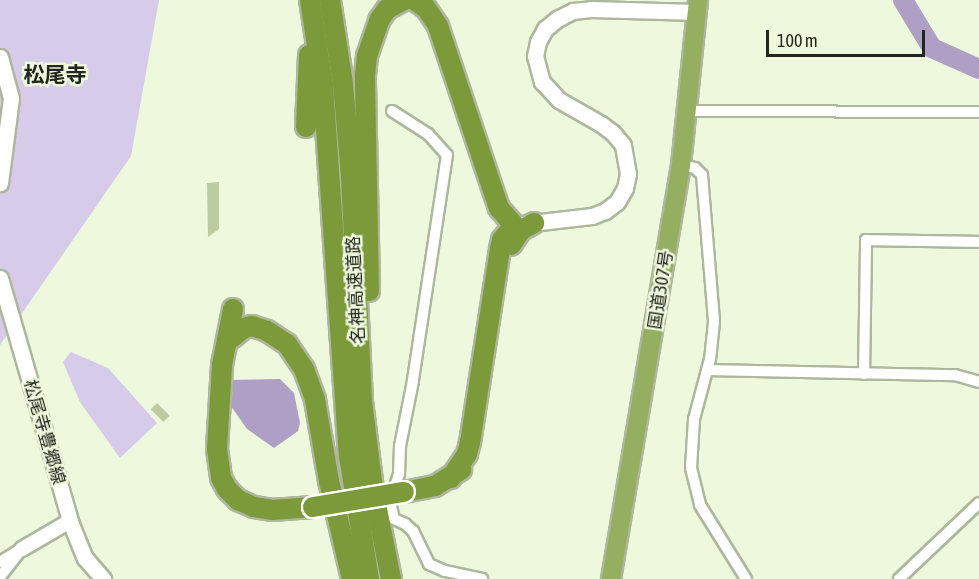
<!DOCTYPE html>
<meta charset="utf-8">
<style>
body{margin:0}
#map{position:relative;width:979px;height:579px;overflow:hidden;background:#edf8dd;font-family:"Asap Condensed","Noto Sans JP",sans-serif}
div>[style]{position:absolute}
.green>*{inset:0;background:#d6cbe9}
.water>*{inset:0;background:#ae9fc5}
.river>*{height:20px;margin:-10px;padding:0 10px;transform-origin:10px;border-radius:10px;background:#ae9fc5}
.building>*{inset:0;background:#bccba2;transform-origin:0 0}
.roads{filter:drop-shadow(2px 0 #aeb79e) drop-shadow(-2px 0 #aeb79e) drop-shadow(0 2px #aeb79e) drop-shadow(0 -2px #aeb79e)}
.minor>*{height:10px;margin:-5px;padding:0 5px;transform-origin:5px;border-radius:5px;background:#fff}
.tertiary>*{height:14px;margin:-7px;padding:0 7px;transform-origin:7px;border-radius:7px;background:#fff}
.secondary>*{height:15px;margin:-7.5px;padding:0 7.5px;transform-origin:7.5px;border-radius:7.5px;background:#fff}
.trunk>*{height:18px;margin:-9px;padding:0 9px;transform-origin:9px;border-radius:9px;background:#96ae60}
.motorway>*{height:20px;margin:-10px;padding:0 10px;transform-origin:10px;border-radius:10px;background:#7c9a39}
.bridges{filter:drop-shadow(2px 0 #fff) drop-shadow(-2px 0 #fff) drop-shadow(0 2px #fff) drop-shadow(0 -2px #fff)}
.motorway-bridge>*{height:20px;margin:-10px;padding:0 10px;transform-origin:10px;border-radius:10px;background:#7c9a39}
span{translate:-50% -50%;white-space:nowrap;text-align:center;line-height:1.15;-webkit-text-stroke:5px #edf8dd;paint-order:stroke}
.street-label{font-size:18px;color:#23261d}
.quarter-label{font-size:21px;color:#23261d;font-weight:700}
.scale{position:absolute;left:766px;top:30px;width:159px;height:27px;box-sizing:border-box;border:3px solid #23261d;border-top:0;padding-left:8px;font-size:18px;line-height:21px;white-space:nowrap;color:#23261d;-webkit-text-stroke:4px #edf8dd;paint-order:stroke}
</style>
<div id="map">
<div class="green">
<div style="clip-path:polygon(0 0,159px 0,131px 156px,0 345px)"></div>
<div style="clip-path:polygon(71px 352px,108px 368px,157px 423px,120px 458px,80px 402px,63px 362px)"></div>
</div>
<div class="water">
<div style="clip-path:polygon(280px 379px,294px 393px,300px 423px,298px 431px,274px 448px,247px 429px,228px 402px,229px 380px)"></div>
</div>
<div class="river">
<div style="left:903px;top:0;width:56px;rotate:58.9deg"></div>
<div style="left:932px;top:48px;width:51px;rotate:24.1deg"></div>
</div>
<div class="building">
<div style="clip-path:polygon(219px 182px,219px 229px,208px 237px,207px 183px)"></div>
<div style="left:157px;top:403px;width:18px;height:9px;rotate:45deg"></div>
</div>
<div class="roads">
<div class="minor">
<div style="left:392px;top:111px;width:43px;rotate:32.6deg"></div>
<div style="left:428px;top:134px;width:28px;rotate:48deg"></div>
<div style="left:447px;top:155px;width:229px;rotate:98.6deg"></div>
<div style="left:413px;top:381px;width:66px;rotate:101.3deg"></div>
<div style="left:400px;top:446px;width:28px;rotate:92deg"></div>
<div style="left:399px;top:474px;width:29px;rotate:108deg"></div>
<div style="left:390px;top:502px;width:17px;rotate:77deg"></div>
<div style="left:394px;top:519px;width:12px;rotate:24deg"></div>
<div style="left:405px;top:524px;width:11px;rotate:41deg"></div>
<div style="left:413px;top:531px;width:37px;rotate:64deg"></div>
<div style="left:429px;top:564px;width:17px;rotate:24deg"></div>
<div style="left:445px;top:571px;width:38px;rotate:12deg"></div>
<div style="left:689px;top:111px;width:290px;rotate:0.2deg"></div>
<div style="left:681px;top:165px;width:14px;rotate:12deg"></div>
<div style="left:695px;top:168px;width:10px;rotate:45deg"></div>
<div style="left:702px;top:175px;width:147px;rotate:85.3deg"></div>
<div style="left:714px;top:322px;width:37px;rotate:96deg"></div>
<div style="left:710px;top:359px;width:62px;rotate:104.9deg"></div>
<div style="left:694px;top:419px;width:49px;rotate:93.5deg"></div>
<div style="left:691px;top:468px;width:38px;rotate:76deg"></div>
<div style="left:700px;top:505px;width:87px;rotate:58.1deg"></div>
<div style="left:707px;top:370px;width:248px;rotate:1.2deg"></div>
<div style="left:955px;top:375px;width:25px;rotate:16deg"></div>
<div style="left:864px;top:374px;width:134px;rotate:-89.1deg"></div>
<div style="left:866px;top:240px;width:113px;rotate:1deg"></div>
<div style="left:0;top:562px;width:25px;rotate:-32deg"></div>
<div style="left:0;top:577px;width:36px;rotate:-52deg"></div>
<div style="left:899px;top:579px;width:110px;rotate:-43.5deg"></div>
</div>
<div class="tertiary">
<div style="left:22px;top:549px;width:56px;rotate:-30.3deg"></div>
</div>
<div class="secondary">
<div style="left:0;top:57px;width:42px;rotate:75deg"></div>
<div style="left:11px;top:98px;width:86px;rotate:97.4deg"></div>
<div style="left:523px;top:224px;width:69px;rotate:-6.6deg"></div>
<div style="left:592px;top:216px;width:14px;rotate:-21deg"></div>
<div style="left:605px;top:211px;width:15px;rotate:-37deg"></div>
<div style="left:617px;top:202px;width:16px;rotate:-60deg"></div>
<div style="left:625px;top:188px;width:14px;rotate:-78deg"></div>
<div style="left:628px;top:174px;width:29px;rotate:-100deg"></div>
<div style="left:623px;top:145px;width:16px;rotate:-130deg"></div>
<div style="left:613px;top:133px;width:15px;rotate:-143deg"></div>
<div style="left:601px;top:124px;width:48px;rotate:-150.3deg"></div>
<div style="left:559px;top:100px;width:25px;rotate:-133deg"></div>
<div style="left:542px;top:82px;width:27px;rotate:-105deg"></div>
<div style="left:535px;top:56px;width:14px;rotate:-78deg"></div>
<div style="left:538px;top:42px;width:15px;rotate:-62deg"></div>
<div style="left:545px;top:29px;width:16px;rotate:-40deg"></div>
<div style="left:557px;top:19px;width:18px;rotate:-27deg"></div>
<div style="left:573px;top:11px;width:18px;rotate:-6deg"></div>
<div style="left:591px;top:9px;width:106px;rotate:1.6deg"></div>
<div style="left:0;top:278px;width:256px;rotate:73.9deg"></div>
<div style="left:71px;top:524px;width:37px;rotate:68deg"></div>
<div style="left:85px;top:558px;width:28px;rotate:49deg"></div>
</div>
<div class="trunk">
<div style="left:611px;top:579px;width:420px;rotate:-80.4deg"></div>
<div style="left:681px;top:165px;width:166px;rotate:-84.1deg"></div>
</div>
<div class="motorway">
<div style="left:310px;top:0;width:86px;rotate:81.3deg"></div>
<div style="left:323px;top:85px;width:372px;rotate:86deg"></div>
<div style="left:349px;top:456px;width:125px;rotate:80.8deg"></div>
<div style="left:330px;top:0;width:85px;rotate:81.2deg"></div>
<div style="left:343px;top:84px;width:92px;rotate:85deg"></div>
<div style="left:351px;top:176px;width:225px;rotate:87.2deg"></div>
<div style="left:362px;top:401px;width:89px;rotate:82.9deg"></div>
<div style="left:373px;top:489px;width:92px;rotate:78.7deg"></div>
<div style="left:414px;top:0;width:14px;rotate:34deg"></div>
<div style="left:426px;top:8px;width:22px;rotate:56deg"></div>
<div style="left:438px;top:26px;width:192px;rotate:71.5deg"></div>
<div style="left:499px;top:208px;width:23px;rotate:49deg"></div>
<div style="left:514px;top:225px;width:19px;rotate:129deg"></div>
<div style="left:502px;top:240px;width:9px;rotate:103deg"></div>
<div style="left:500px;top:249px;width:195px;rotate:98.8deg"></div>
<div style="left:470px;top:442px;width:12px;rotate:104deg"></div>
<div style="left:467px;top:454px;width:29px;rotate:124deg"></div>
<div style="left:306px;top:127px;width:72px;rotate:-87.6deg"></div>
<div style="left:511px;top:245px;width:18px;rotate:-56deg"></div>
<div style="left:521px;top:230px;width:15px;rotate:-28deg"></div>
<div style="left:369px;top:291px;width:216px;rotate:-91.1deg"></div>
<div style="left:365px;top:75px;width:19px;rotate:-84deg"></div>
<div style="left:367px;top:56px;width:39px;rotate:-71deg"></div>
<div style="left:380px;top:19px;width:12px;rotate:-55deg"></div>
<div style="left:387px;top:9px;width:19px;rotate:-28deg"></div>
<div style="left:233px;top:309px;width:57px;rotate:101.1deg"></div>
<div style="left:222px;top:365px;width:84px;rotate:93.4deg"></div>
<div style="left:217px;top:449px;width:29px;rotate:82deg"></div>
<div style="left:221px;top:478px;width:13px;rotate:61deg"></div>
<div style="left:227px;top:489px;width:16px;rotate:45deg"></div>
<div style="left:238px;top:500px;width:17px;rotate:24deg"></div>
<div style="left:254px;top:507px;width:18px;rotate:9deg"></div>
<div style="left:272px;top:510px;width:41px;rotate:-4.2deg"></div>
<div style="left:228px;top:341px;width:21px;rotate:-39deg"></div>
<div style="left:244px;top:328px;width:8px;rotate:-14deg"></div>
<div style="left:252px;top:326px;width:16px;rotate:18deg"></div>
<div style="left:267px;top:331px;width:24px;rotate:33deg"></div>
<div style="left:287px;top:344px;width:30px;rotate:56deg"></div>
<div style="left:304px;top:369px;width:33px;rotate:70deg"></div>
<div style="left:315px;top:400px;width:82px;rotate:80.2deg"></div>
<div style="left:329px;top:481px;width:101px;rotate:76.8deg"></div>
<div style="left:404px;top:492px;width:32px;rotate:-11deg"></div>
<div style="left:435px;top:486px;width:31px;rotate:-32deg"></div>
</div>
</div>
<div class="bridges">
<div class="motorway-bridge">
<div style="left:313px;top:507px;width:92px;rotate:-9.4deg"></div>
</div>
</div>
<div class="street-label">
<span style="left:356px;top:290px;rotate:-93deg">名神高速道路</span>
<span style="left:661px;top:290px;rotate:-81deg">国道307号</span>
<span style="left:44px;top:432px;rotate:74deg">松尾寺豊郷線</span>
</div>
<div class="quarter-label">
<span style="left:55px;top:74px">松尾寺</span>
</div>
<div class="scale">100 m</div>
</div>
